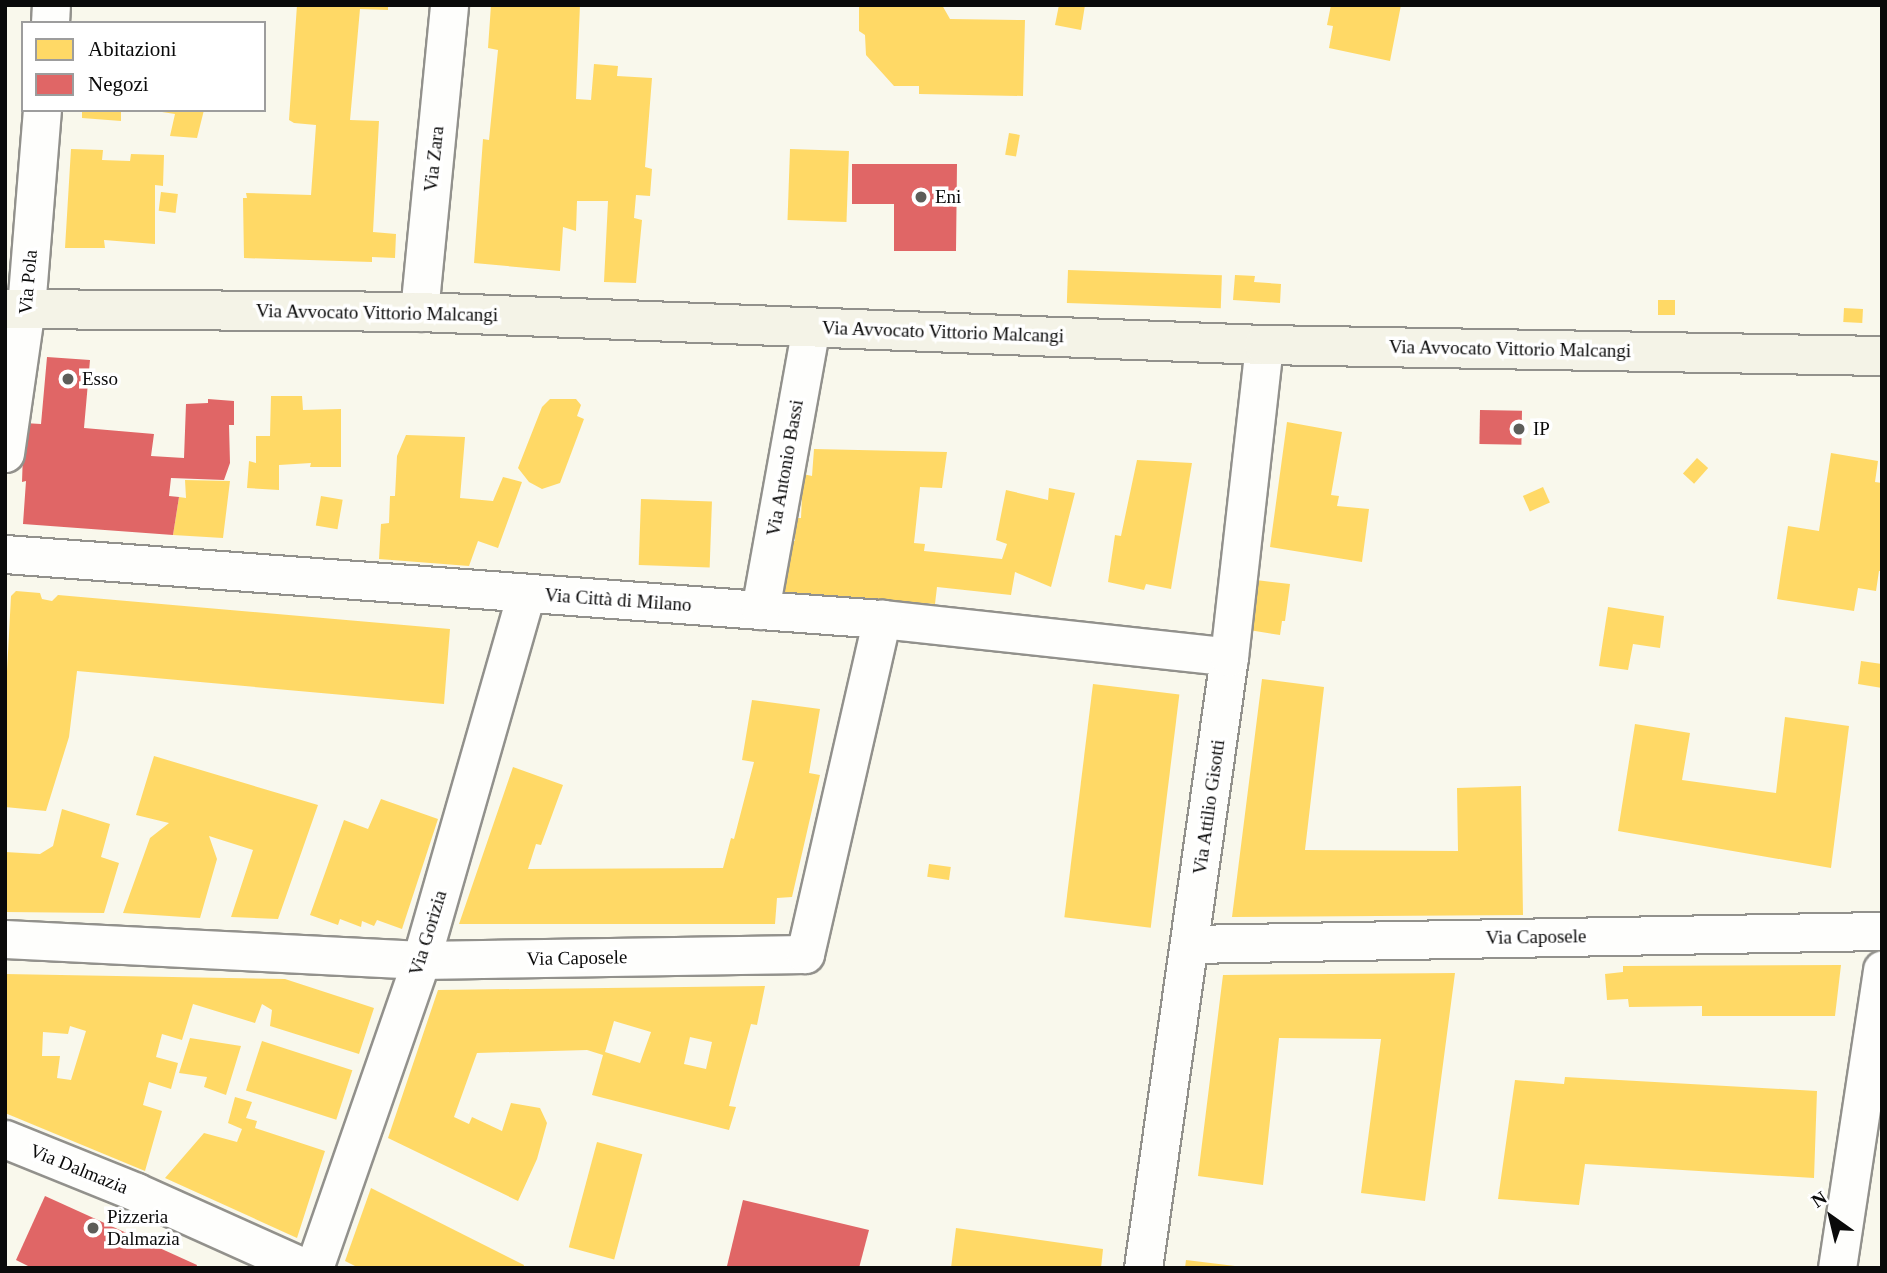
<!DOCTYPE html>
<meta charset="utf-8">
<style>
body{margin:0}
#map{position:relative;width:1887px;height:1273px;overflow:hidden;background:#f9f8ec;font-family:Georgia,serif}
div>[style]{position:absolute}
.homes>*{inset:0;background:#ffd966;transform-origin:0 0}
.shops>*{inset:0;background:#e06666;transform-origin:0 0}
.roads{filter:drop-shadow(2px 0 #92918c) drop-shadow(-2px 0 #92918c) drop-shadow(0 2px #92918c) drop-shadow(0 -2px #92918c)}
.street>*{height:37px;margin:-18.5px;padding:0 18.5px;transform-origin:18.5px;border-radius:18.5px;background:#fefefc}
.secondary>*{height:38px;margin:-19px;padding:0 19px;transform-origin:19px;border-radius:19px;background:#f4f3e7}
.dots>*{width:19px;height:19px;translate:-50% -50%;box-sizing:border-box;border:4px solid #fff;border-radius:50%}
span{translate:-50% -50%;white-space:nowrap;text-align:center;line-height:1.15;-webkit-text-stroke:7px #fff;paint-order:stroke}
.street-label{font-size:19px;color:#0a0a0a}
.poi-label{font-size:19px;color:#0a0a0a}
.left{translate:0 -50%;text-align:left}
.frame{position:absolute;inset:0;border:7px solid #0a0a0a;pointer-events:none}
.legend{position:absolute;left:21px;top:21px;width:245px;height:91px;box-sizing:border-box;background:#fff;border:2px solid #9d9d9d;margin:0;padding:9px 12px;list-style:none;font-size:21px;color:#0a0a0a}
.legend li{display:flex;align-items:center;gap:14px;height:35px}
.legend b{width:35px;border:2px solid #9d9d9d}
.north{position:absolute;left:1796px;top:1182px;width:70px;height:70px;-webkit-text-stroke:5px #fff;paint-order:stroke;rotate:326deg;font-size:19px;font-weight:700;line-height:28px;text-align:center;color:#0a0a0a}
.north::after{content:'';display:block;margin:auto;width:24px;height:32px;background:#0a0a0a;clip-path:polygon(50% 0,100% 100%,50% 72%,0 100%)}
</style>
<div id="map">
<div class="homes">
<div style="clip-path:polygon(297px 5px,388px 5px,388px 10px,360px 9px,350px 120px,379px 121px,373px 232px,396px 234px,395px 258px,372px 257px,372px 262px,244px 258px,243px 198px,247px 198px,246px 193px,311px 195px,316px 125px,294px 123px,289px 120px)"></div>
<div style="clip-path:polygon(491px 5px,580px 5px,576px 99px,591px 100px,594px 64px,618px 66px,617px 76px,652px 78px,645px 167px,652px 169px,650px 196px,636px 195px,634px 218px,642px 220px,636px 283px,604px 282px,608px 201px,577px 201px,576px 231px,563px 227px,560px 271px,474px 263px,483px 139px,489px 140px,498px 50px,488px 48px)"></div>
<div style="clip-path:polygon(859px 5px,942px 5px,950px 19px,1025px 20px,1023px 96px,919px 94px,919px 86px,894px 86px,866px 55px,865px 35px,859px 31px)"></div>
<div style="clip-path:polygon(1059px 5px,1085px 5px,1081px 30px,1055px 25px)"></div>
<div style="clip-path:polygon(1331px 5px,1401px 5px,1390px 61px,1329px 48px,1333px 26px,1327px 25px)"></div>
<div style="clip-path:polygon(82px 110px,121px 110px,121px 121px,82px 118px)"></div>
<div style="clip-path:polygon(149px 110px,204px 110px,197px 138px,170px 136px,175px 114px)"></div>
<div style="left:1009px;top:133px;width:11px;height:22px;rotate:10deg"></div>
<div style="clip-path:polygon(71px 149px,103px 150px,102px 160px,130px 161px,131px 154px,164px 155px,163px 186px,155px 185px,155px 244px,104px 240px,105px 248px,65px 248px)"></div>
<div style="left:790px;top:149px;width:59px;height:71px;rotate:2deg"></div>
<div style="left:161px;top:192px;width:17px;height:19px;rotate:7deg"></div>
<div style="left:1068px;top:270px;width:154px;height:33px;rotate:2deg"></div>
<div style="clip-path:polygon(1235px 275px,1255px 276px,1254px 282px,1281px 284px,1280px 303px,1233px 300px)"></div>
<div style="left:1658px;top:300px;width:17px;height:15px"></div>
<div style="left:1844px;top:308px;width:19px;height:14px;rotate:3deg"></div>
<div style="clip-path:polygon(271px 396px,302px 396px,303px 410px,341px 409px,341px 467px,310px 467px,311px 463px,279px 465px,279px 490px,247px 488px,249px 461px,256px 463px,256px 436px,270px 436px)"></div>
<div style="clip-path:polygon(550px 399px,576px 399px,581px 405px,577px 416px,584px 419px,560px 483px,542px 489px,529px 482px,518px 468px,542px 407px)"></div>
<div style="clip-path:polygon(1287px 422px,1342px 432px,1331px 495px,1339px 496px,1337px 506px,1369px 509px,1362px 562px,1270px 547px)"></div>
<div style="clip-path:polygon(406px 435px,465px 437px,460px 498px,493px 501px,503px 477px,522px 482px,498px 548px,478px 541px,469px 566px,379px 559px,381px 524px,389px 523px,390px 496px,395px 496px,397px 456px)"></div>
<div style="clip-path:polygon(814px 449px,947px 452px,942px 488px,920px 487px,914px 543px,925px 544px,924px 551px,1002px 559px,1007px 544px,996px 540px,1006px 490px,1048px 500px,1049px 488px,1075px 493px,1051px 587px,1015px 572px,1011px 595px,937px 587px,935px 604px,780px 593px,784px 540px,795px 541px,795px 518px,801px 518px,803px 474px,812px 476px)"></div>
<div style="clip-path:polygon(1831px 453px,1878px 461px,1875px 482px,1882px 483px,1882px 571px,1879px 571px,1876px 591px,1858px 588px,1854px 611px,1777px 599px,1788px 526px,1819px 531px)"></div>
<div style="left:1697px;top:458px;width:15px;height:21px;rotate:42deg"></div>
<div style="clip-path:polygon(1137px 460px,1192px 463px,1171px 589px,1146px 584px,1144px 590px,1108px 582px,1115px 535px,1121px 536px)"></div>
<div style="clip-path:polygon(185px 480px,230px 481px,223px 538px,173px 535px,179px 497px,186px 498px)"></div>
<div style="left:1543px;top:487px;width:17px;height:22px;rotate:66deg"></div>
<div style="left:321px;top:496px;width:22px;height:30px;rotate:10deg"></div>
<div style="left:641px;top:499px;width:71px;height:66px;rotate:2deg"></div>
<div style="clip-path:polygon(1256px 580px,1290px 584px,1285px 621px,1282px 621px,1280px 635px,1249px 630px)"></div>
<div style="clip-path:polygon(16px 591px,40px 593px,42px 599px,52px 601px,58px 595px,450px 629px,444px 704px,77px 671px,69px 737px,46px 811px,5px 807px,5px 709px,11px 596px)"></div>
<div style="clip-path:polygon(1608px 607px,1664px 616px,1660px 648px,1633px 644px,1628px 670px,1599px 666px)"></div>
<div style="clip-path:polygon(1861px 661px,1882px 664px,1882px 688px,1858px 684px)"></div>
<div style="clip-path:polygon(1262px 679px,1324px 687px,1305px 850px,1458px 851px,1457px 788px,1521px 786px,1523px 915px,1232px 917px)"></div>
<div style="left:1093px;top:684px;width:87px;height:235px;rotate:7deg"></div>
<div style="clip-path:polygon(752px 700px,820px 709px,809px 773px,820px 775px,792px 897px,777px 898px,775px 924px,459px 924px,513px 767px,563px 785px,541px 845px,536px 844px,528px 869px,723px 868px,731px 838px,734px 839px,754px 762px,742px 760px)"></div>
<div style="clip-path:polygon(1785px 717px,1849px 726px,1831px 868px,1618px 831px,1635px 724px,1690px 733px,1682px 780px,1776px 793px)"></div>
<div style="clip-path:polygon(154px 756px,318px 805px,278px 919px,231px 917px,253px 850px,209px 836px,217px 859px,200px 918px,123px 913px,150px 838px,169px 823px,136px 815px)"></div>
<div style="clip-path:polygon(381px 799px,438px 819px,402px 929px,377px 920px,374px 926px,362px 921px,361px 927px,340px 919px,338px 925px,310px 915px,344px 820px,368px 829px)"></div>
<div style="clip-path:polygon(62px 809px,110px 824px,101px 857px,119px 863px,104px 913px,5px 912px,5px 852px,40px 854px,53px 846px)"></div>
<div style="left:929px;top:864px;width:22px;height:13px;rotate:8deg"></div>
<div style="clip-path:polygon(1841px 965px,1835px 1016px,1702px 1016px,1702px 1006px,1629px 1007px,1628px 999px,1607px 1000px,1605px 974px,1623px 972px,1623px 966px)"></div>
<div style="clip-path:polygon(1455px 973px,1425px 1201px,1361px 1193px,1381px 1039px,1279px 1038px,1263px 1185px,1198px 1176px,1223px 975px)"></div>
<div style="clip-path:polygon(evenodd,5px 974px,285px 979px,374px 1008px,359px 1054px,270px 1026px,272px 1010px,262px 1004px,255px 1023px,193px 1004px,182px 1040px,162px 1034px,156px 1057px,178px 1063px,171px 1089px,149px 1082px,143px 1105px,162px 1111px,145px 1171px,5px 1113px,5px 974px,70px 1026px,86px 1031px,71px 1080px,57px 1078px,60px 1056px,42px 1056px,43px 1032px,68px 1034px,70px 1026px)"></div>
<div style="clip-path:polygon(evenodd,765px 986px,757px 1025px,751px 1024px,729px 1106px,736px 1107px,729px 1130px,592px 1095px,603px 1055px,587px 1050px,477px 1053px,454px 1117px,469px 1124px,472px 1117px,502px 1131px,511px 1103px,540px 1108px,547px 1123px,537px 1159px,518px 1201px,388px 1138px,438px 990px,765px 986px,614px 1021px,651px 1032px,640px 1063px,605px 1052px,614px 1021px,765px 986px,690px 1037px,712px 1042px,706px 1069px,684px 1064px,690px 1037px)"></div>
<div style="clip-path:polygon(190px 1038px,241px 1046px,226px 1095px,204px 1087px,207px 1077px,179px 1073px)"></div>
<div style="left:262px;top:1041px;width:95px;height:52px;rotate:18deg"></div>
<div style="clip-path:polygon(1565px 1077px,1817px 1091px,1814px 1178px,1585px 1164px,1579px 1205px,1498px 1199px,1515px 1080px,1564px 1084px)"></div>
<div style="clip-path:polygon(235px 1097px,252px 1102px,246px 1118px,257px 1121px,255px 1128px,325px 1151px,297px 1238px,165px 1178px,204px 1133px,237px 1142px,242px 1129px,228px 1123px)"></div>
<div style="left:597px;top:1142px;width:47px;height:109px;rotate:15deg"></div>
<div style="clip-path:polygon(371px 1188px,524px 1265px,523px 1268px,359px 1268px,345px 1261px)"></div>
<div style="clip-path:polygon(956px 1228px,1103px 1249px,1101px 1268px,951px 1268px)"></div>
<div style="clip-path:polygon(1186px 1260px,1235px 1266px,1235px 1268px,1185px 1268px)"></div>
</div>
<div class="shops">
<div style="clip-path:polygon(852px 164px,957px 164px,956px 251px,894px 251px,894px 204px,852px 204px)"></div>
<div style="clip-path:polygon(47px 357px,90px 360px,84px 428px,154px 434px,151px 456px,184px 458px,186px 404px,208px 403px,208px 399px,234px 401px,234px 425px,229px 425px,230px 463px,224px 480px,171px 478px,169px 496px,179px 497px,173px 535px,23px 524px,26px 481px,22px 482px,24px 423px,41px 424px)"></div>
<div style="left:1480px;top:410px;width:42px;height:34px;rotate:1deg"></div>
<div style="clip-path:polygon(45px 1196px,197px 1265px,196px 1268px,32px 1268px,16px 1260px)"></div>
<div style="clip-path:polygon(743px 1200px,869px 1230px,859px 1268px,727px 1266px)"></div>
</div>
<div class="roads">
<div class="street">
<div style="left:50px;top:23px;width:18px;rotate:-87deg"></div>
<div style="left:419px;top:312px;width:308px;rotate:-84.4deg"></div>
<div style="left:5px;top:453px;width:147px;rotate:-81.8deg"></div>
<div style="left:26px;top:308px;width:199px;rotate:-85.4deg"></div>
<div style="left:5px;top:554px;width:879px;rotate:4.24deg"></div>
<div style="left:882px;top:619px;width:349px;rotate:6.2deg"></div>
<div style="left:760px;top:610px;width:288px;rotate:-79.8deg"></div>
<div style="left:5px;top:939px;width:417px;rotate:2.9deg"></div>
<div style="left:421px;top:960px;width:384px;rotate:-0.9deg"></div>
<div style="left:805px;top:954px;width:344px;rotate:-77.1deg"></div>
<div style="left:1190px;top:944px;width:692px;rotate:-1.08deg"></div>
<div style="left:5px;top:1139px;width:141px;rotate:22deg"></div>
<div style="left:136px;top:1192px;width:185px;rotate:24.2deg"></div>
<div style="left:314px;top:1268px;width:326px;rotate:-70.8deg"></div>
<div style="left:421px;top:960px;width:381px;rotate:-74deg"></div>
<div style="left:1143px;top:1268px;width:617px;rotate:-81.99deg"></div>
<div style="left:1229px;top:657px;width:314px;rotate:-83.6deg"></div>
<div style="left:1837px;top:1268px;width:302px;rotate:-81.4deg"></div>
</div>
<div class="secondary">
<div style="left:5px;top:309px;width:414px;rotate:0.4deg"></div>
<div style="left:419px;top:312px;width:846px;rotate:2.24deg"></div>
<div style="left:1264px;top:345px;width:618px;rotate:1.02deg"></div>
</div>
</div>
<div class="dots">
<div style="left:921px;top:197px;background:#5e5d59"></div>
<div style="left:68px;top:379px;background:#5e5d59"></div>
<div style="left:1519px;top:429px;background:#5e5d59"></div>
<div style="left:93px;top:1228px;background:#5e5d59"></div>
</div>
<div class="street-label">
<span style="left:434px;top:159px;rotate:-84deg">Via Zara</span>
<span style="left:28px;top:282px;rotate:-85deg">Via Pola</span>
<span style="left:377px;top:313px;rotate:1deg">Via Avvocato Vittorio Malcangi</span>
<span style="left:943px;top:332px;rotate:2deg">Via Avvocato Vittorio Malcangi</span>
<span style="left:1510px;top:349px;rotate:1deg">Via Avvocato Vittorio Malcangi</span>
<span style="left:785px;top:468px;rotate:-80deg">Via Antonio Bassi</span>
<span style="left:618px;top:600px;rotate:4deg">Via Città di Milano</span>
<span style="left:1209px;top:807px;rotate:-82deg">Via Attilio Gisotti</span>
<span style="left:428px;top:933px;rotate:-73deg">Via Gorizia</span>
<span style="left:1536px;top:937px;rotate:-1deg">Via Caposele</span>
<span style="left:577px;top:958px;rotate:-1deg">Via Caposele</span>
<span style="left:79px;top:1169px;rotate:22deg">Via Dalmazia</span>
</div>
<div class="poi-label">
<span class="left" style="left:935px;top:197px">Eni</span>
<span class="left" style="left:82px;top:379px">Esso</span>
<span class="left" style="left:1533px;top:429px">IP</span>
<span class="left" style="left:107px;top:1228px">Pizzeria<br>Dalmazia</span>
</div>
<div class="frame"></div>
<ul class="legend">
<li><b style="height:19px;background:#ffd966"></b>Abitazioni</li>
<li><b style="height:19px;background:#e06666"></b>Negozi</li>
</ul>
<div class="north">N</div>
</div>
